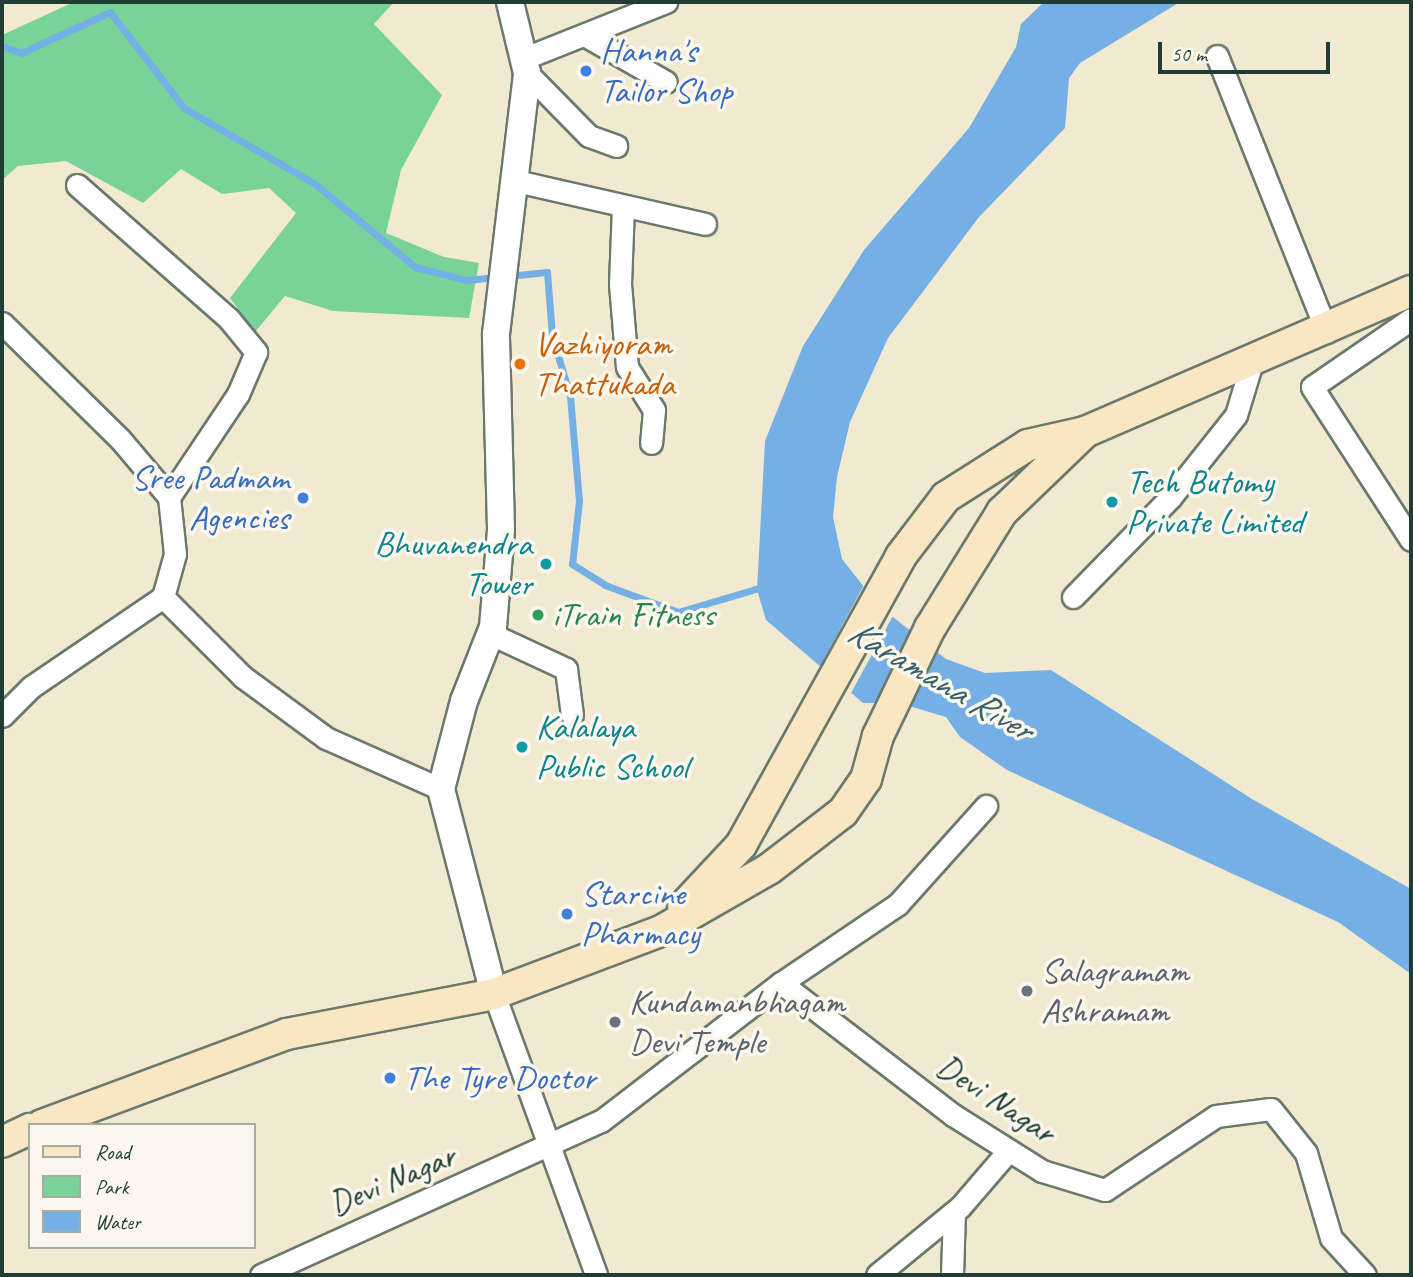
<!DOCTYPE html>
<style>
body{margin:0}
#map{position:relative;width:1413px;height:1277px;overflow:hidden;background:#f2e9d1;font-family:Caveat,sans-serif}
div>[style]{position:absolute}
.green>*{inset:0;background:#79d298}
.water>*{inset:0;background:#74afe5}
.pier>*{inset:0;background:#f2e9d1}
.stream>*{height:7px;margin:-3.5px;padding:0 3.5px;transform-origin:3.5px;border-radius:3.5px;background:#74afe5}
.roads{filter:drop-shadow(2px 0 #69796b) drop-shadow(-2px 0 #69796b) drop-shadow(0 2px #69796b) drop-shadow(0 -2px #69796b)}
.minor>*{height:21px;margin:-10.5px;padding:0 10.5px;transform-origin:10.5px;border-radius:10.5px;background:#fff}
.tertiary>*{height:26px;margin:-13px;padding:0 13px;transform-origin:13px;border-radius:13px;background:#fff}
.secondary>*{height:30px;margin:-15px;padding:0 15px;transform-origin:15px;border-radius:15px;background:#f9e7c3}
.dots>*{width:19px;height:19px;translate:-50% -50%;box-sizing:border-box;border:4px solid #fbf7ec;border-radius:50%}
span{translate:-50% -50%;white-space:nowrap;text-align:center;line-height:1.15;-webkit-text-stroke:7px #fbf7ec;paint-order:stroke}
.shop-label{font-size:35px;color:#366cbe}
.left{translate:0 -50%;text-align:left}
.right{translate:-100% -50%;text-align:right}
.food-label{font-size:35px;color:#c56008}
.culture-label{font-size:35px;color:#0d838f}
.leisure-label{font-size:35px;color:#27864d}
.worship-label{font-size:35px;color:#5b616d}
.street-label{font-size:35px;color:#1f3d34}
.water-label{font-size:37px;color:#395f69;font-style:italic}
.frame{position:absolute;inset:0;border:4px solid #1f3d34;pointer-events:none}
.legend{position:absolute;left:28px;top:1123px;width:228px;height:126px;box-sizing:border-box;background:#fbf7ec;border:2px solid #a3ada2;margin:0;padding:9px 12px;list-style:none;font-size:21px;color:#1f3d34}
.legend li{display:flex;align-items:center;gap:14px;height:35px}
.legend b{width:35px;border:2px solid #a3ada2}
.scale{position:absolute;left:1158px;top:42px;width:172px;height:32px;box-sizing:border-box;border:4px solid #1f3d34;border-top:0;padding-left:9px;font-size:21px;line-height:24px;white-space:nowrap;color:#1f3d34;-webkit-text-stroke:5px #fbf7ec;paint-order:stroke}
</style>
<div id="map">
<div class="green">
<div style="clip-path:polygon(74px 2px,394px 2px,374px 24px,442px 95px,401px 170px,386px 233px,444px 257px,479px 263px,469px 318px,333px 311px,285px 296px,255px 332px,230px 298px,296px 213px,269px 188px,222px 194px,181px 169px,143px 203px,66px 161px,18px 166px,2px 180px,2px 35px)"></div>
</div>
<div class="water">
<div style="clip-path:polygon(1044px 2px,1180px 2px,1080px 63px,1069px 78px,1065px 128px,979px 217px,888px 338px,850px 422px,837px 477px,833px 517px,842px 559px,879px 606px,946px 659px,985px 673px,1051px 670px,1252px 799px,1411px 889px,1411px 974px,1338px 922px,1007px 770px,960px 737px,946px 717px,899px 703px,863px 703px,766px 620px,757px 590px,765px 441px,803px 346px,864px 250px,969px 128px,1016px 47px,1021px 24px)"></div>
</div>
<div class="pier">
<div style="clip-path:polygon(865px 583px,894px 614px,851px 693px,816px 674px)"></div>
</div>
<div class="stream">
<div style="left:2px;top:46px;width:20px;rotate:20deg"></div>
<div style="left:21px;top:53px;width:98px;rotate:-24.7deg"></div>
<div style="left:110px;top:12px;width:121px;rotate:52.4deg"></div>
<div style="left:184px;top:108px;width:151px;rotate:30.1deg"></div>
<div style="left:315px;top:184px;width:130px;rotate:39.7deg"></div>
<div style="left:415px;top:267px;width:53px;rotate:14.3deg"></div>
<div style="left:466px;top:280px;width:81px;rotate:-5.6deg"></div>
<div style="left:547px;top:272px;width:64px;rotate:85.5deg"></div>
<div style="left:552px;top:336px;width:63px;rotate:73.3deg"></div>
<div style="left:570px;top:396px;width:105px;rotate:85.1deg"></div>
<div style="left:579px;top:501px;width:63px;rotate:96.3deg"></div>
<div style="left:572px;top:564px;width:39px;rotate:32deg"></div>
<div style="left:605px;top:585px;width:78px;rotate:20.3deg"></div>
<div style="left:678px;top:612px;width:92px;rotate:-16.5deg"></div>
</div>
<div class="roads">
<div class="minor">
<div style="left:586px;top:36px;width:92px;rotate:29.9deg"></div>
<div style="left:1217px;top:56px;width:297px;rotate:68.3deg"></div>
<div style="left:525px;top:58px;width:152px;rotate:-21.7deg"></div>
<div style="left:527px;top:73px;width:88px;rotate:45.5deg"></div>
<div style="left:589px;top:136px;width:29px;rotate:20deg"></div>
<div style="left:512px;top:180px;width:198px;rotate:12.8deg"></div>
<div style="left:77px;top:185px;width:203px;rotate:41.4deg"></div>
<div style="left:229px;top:319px;width:43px;rotate:50.7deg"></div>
<div style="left:256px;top:352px;width:46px;rotate:113.2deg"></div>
<div style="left:238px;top:394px;width:124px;rotate:123.8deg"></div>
<div style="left:623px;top:206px;width:78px;rotate:92.2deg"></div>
<div style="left:620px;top:284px;width:83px;rotate:85.2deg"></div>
<div style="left:627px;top:367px;width:51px;rotate:57.9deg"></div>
<div style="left:654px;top:410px;width:33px;rotate:95deg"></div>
<div style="left:1411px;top:319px;width:120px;rotate:145.5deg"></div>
<div style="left:1312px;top:387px;width:182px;rotate:57.1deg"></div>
<div style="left:2px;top:323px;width:165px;rotate:44.5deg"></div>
<div style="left:120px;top:439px;width:76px;rotate:49.8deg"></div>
<div style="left:169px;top:497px;width:57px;rotate:84deg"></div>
<div style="left:175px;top:554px;width:45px;rotate:105.6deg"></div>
<div style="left:163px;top:597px;width:113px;rotate:45deg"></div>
<div style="left:243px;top:677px;width:103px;rotate:36.3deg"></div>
<div style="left:326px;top:738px;width:126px;rotate:23.9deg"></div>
<div style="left:1073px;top:597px;width:139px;rotate:-45.6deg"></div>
<div style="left:1170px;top:498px;width:106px;rotate:-51.5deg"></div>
<div style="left:1236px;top:415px;width:55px;rotate:-73.2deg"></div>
<div style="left:491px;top:634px;width:83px;rotate:25deg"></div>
<div style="left:566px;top:669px;width:46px;rotate:82.6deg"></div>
<div style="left:2px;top:716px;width:41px;rotate:-45deg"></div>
<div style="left:31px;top:687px;width:160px;rotate:-34.3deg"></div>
<div style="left:781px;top:983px;width:141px;rotate:-34deg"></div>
<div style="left:898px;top:904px;width:132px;rotate:-48.1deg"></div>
<div style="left:494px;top:994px;width:299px;rotate:70deg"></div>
<div style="left:261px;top:1275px;width:373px;rotate:-24.4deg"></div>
<div style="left:601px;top:1121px;width:227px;rotate:-37.5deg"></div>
<div style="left:781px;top:983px;width:217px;rotate:37.5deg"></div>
<div style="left:953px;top:1115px;width:105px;rotate:32.2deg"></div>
<div style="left:1042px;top:1171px;width:66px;rotate:16.8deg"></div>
<div style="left:1105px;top:1190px;width:133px;rotate:-33.7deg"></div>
<div style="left:1216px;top:1116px;width:55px;rotate:-7.3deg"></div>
<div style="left:1271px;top:1109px;width:56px;rotate:51.5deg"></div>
<div style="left:1306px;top:1153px;width:89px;rotate:73.6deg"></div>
<div style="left:1331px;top:1238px;width:50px;rotate:47.4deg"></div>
<div style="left:877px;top:1275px;width:107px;rotate:-39.3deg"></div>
<div style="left:960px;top:1207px;width:75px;rotate:-49.3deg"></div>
<div style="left:952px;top:1275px;width:63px;rotate:-88.2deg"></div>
</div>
<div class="tertiary">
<div style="left:494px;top:994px;width:212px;rotate:-104.5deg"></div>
<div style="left:441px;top:789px;width:91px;rotate:-75.4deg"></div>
<div style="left:464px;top:701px;width:79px;rotate:-68.6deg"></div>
<div style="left:493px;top:627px;width:98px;rotate:-85.3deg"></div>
<div style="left:501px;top:529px;width:195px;rotate:-91.5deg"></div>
<div style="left:496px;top:334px;width:263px;rotate:-83.2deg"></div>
<div style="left:527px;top:73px;width:73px;rotate:-103.5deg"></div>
</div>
<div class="secondary">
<div style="left:683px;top:907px;width:85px;rotate:-46.9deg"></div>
<div style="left:741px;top:845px;width:330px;rotate:-61deg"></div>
<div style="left:901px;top:556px;width:74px;rotate:-52.7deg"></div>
<div style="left:946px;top:497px;width:97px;rotate:-32.4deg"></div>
<div style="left:1028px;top:445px;width:58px;rotate:-12.8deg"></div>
<div style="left:1085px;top:432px;width:355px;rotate:-23.4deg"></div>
<div style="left:42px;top:1125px;width:261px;rotate:-20.4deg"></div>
<div style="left:287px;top:1034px;width:211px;rotate:-10.9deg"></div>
<div style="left:494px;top:994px;width:178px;rotate:-20.7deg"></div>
<div style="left:661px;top:931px;width:125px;rotate:-29.9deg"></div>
<div style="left:769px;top:869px;width:93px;rotate:-37.6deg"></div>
<div style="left:843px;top:812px;width:40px;rotate:-55.1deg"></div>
<div style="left:866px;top:779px;width:45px;rotate:-74.4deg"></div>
<div style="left:878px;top:736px;width:120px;rotate:-64.3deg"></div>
<div style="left:930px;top:628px;width:137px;rotate:-58.2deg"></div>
<div style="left:1002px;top:512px;width:115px;rotate:-43.9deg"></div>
<div style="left:2px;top:1142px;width:31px;rotate:-25deg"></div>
</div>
</div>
<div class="dots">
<div style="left:586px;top:71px;background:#3f7fe0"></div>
<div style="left:520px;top:364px;background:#e8710a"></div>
<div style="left:303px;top:498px;background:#3f7fe0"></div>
<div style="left:1112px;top:502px;background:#0f9aa8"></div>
<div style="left:546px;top:564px;background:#0f9aa8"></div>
<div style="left:538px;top:615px;background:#2e9e5b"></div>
<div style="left:522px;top:747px;background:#0f9aa8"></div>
<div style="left:567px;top:914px;background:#3f7fe0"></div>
<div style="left:1027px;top:991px;background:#6b7280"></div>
<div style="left:615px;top:1022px;background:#6b7280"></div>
<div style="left:390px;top:1078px;background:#3f7fe0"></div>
</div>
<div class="shop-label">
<span class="left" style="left:600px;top:71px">Hanna's<br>Tailor Shop</span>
<span class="right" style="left:289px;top:498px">Sree Padmam<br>Agencies</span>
<span class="left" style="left:581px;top:914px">Starcine<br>Pharmacy</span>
<span class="left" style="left:404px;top:1078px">The Tyre Doctor</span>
</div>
<div class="food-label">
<span class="left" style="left:534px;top:364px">Vazhiyoram<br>Thattukada</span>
</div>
<div class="culture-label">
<span class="left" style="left:1126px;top:502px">Tech Butomy<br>Private Limited</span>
<span class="right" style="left:532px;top:564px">Bhuvanendra<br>Tower</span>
<span class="left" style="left:536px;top:747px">Kalalaya<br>Public School</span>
</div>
<div class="leisure-label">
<span class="left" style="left:552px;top:615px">iTrain Fitness</span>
</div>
<div class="worship-label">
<span class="left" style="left:1041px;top:991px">Salagramam<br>Ashramam</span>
<span class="left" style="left:629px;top:1022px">Kundamanbhagam<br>Devi Temple</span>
</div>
<div class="street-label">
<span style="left:996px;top:1099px;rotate:33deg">Devi Nagar</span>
<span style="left:392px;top:1180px;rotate:-23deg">Devi Nagar</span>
</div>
<div class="water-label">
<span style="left:940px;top:680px;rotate:30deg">Karamana River</span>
</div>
<div class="frame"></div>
<ul class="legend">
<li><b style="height:9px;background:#f9e7c3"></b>Road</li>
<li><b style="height:19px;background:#79d298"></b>Park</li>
<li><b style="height:19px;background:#74afe5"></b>Water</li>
</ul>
<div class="scale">50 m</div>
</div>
